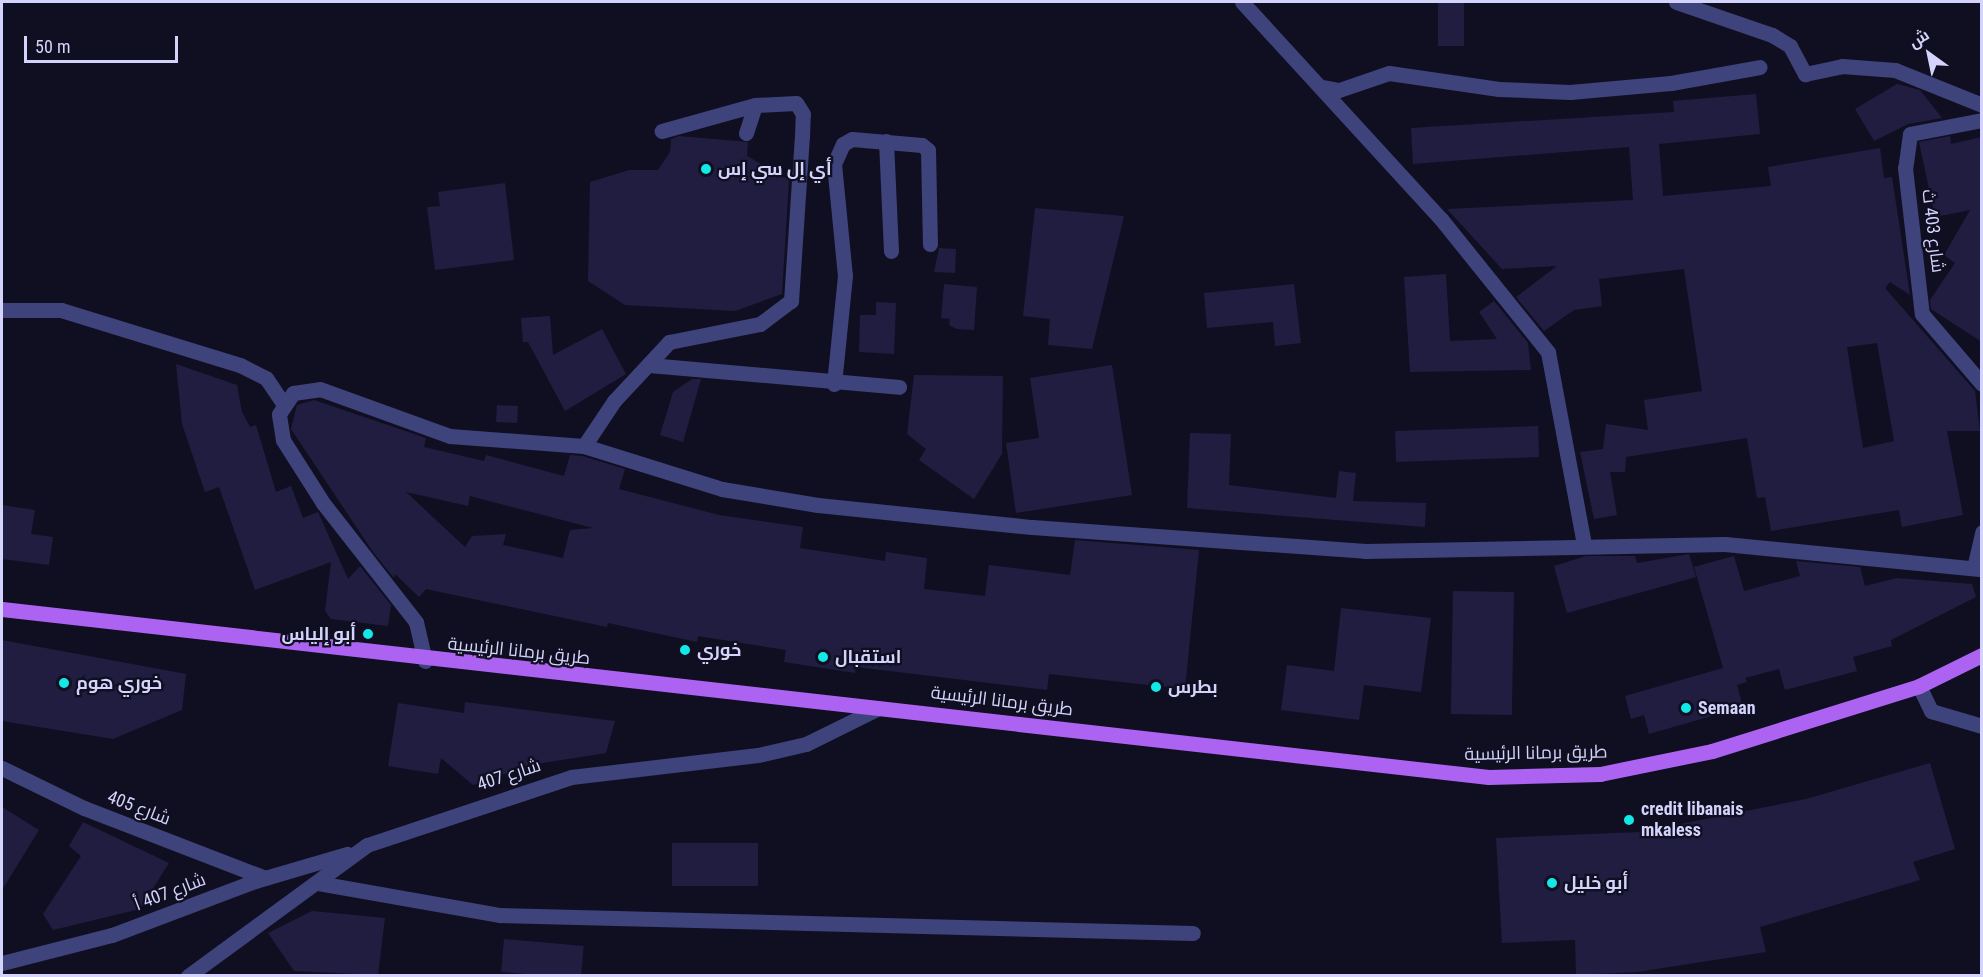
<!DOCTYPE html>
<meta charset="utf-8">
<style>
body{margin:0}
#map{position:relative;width:1983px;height:977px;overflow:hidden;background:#100f21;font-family:"Roboto Condensed",Cairo,sans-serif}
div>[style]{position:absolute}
.building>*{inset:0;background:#201d41;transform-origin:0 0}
.minor>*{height:15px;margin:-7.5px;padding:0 7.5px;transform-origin:7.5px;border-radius:7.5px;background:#3e437c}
.major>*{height:15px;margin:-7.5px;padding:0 7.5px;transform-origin:7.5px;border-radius:7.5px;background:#ad63f2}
.dots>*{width:16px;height:16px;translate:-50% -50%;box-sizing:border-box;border:3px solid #100f21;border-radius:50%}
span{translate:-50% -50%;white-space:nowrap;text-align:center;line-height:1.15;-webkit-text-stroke:4.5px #100f21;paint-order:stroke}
.poi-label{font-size:18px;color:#d3d3fb;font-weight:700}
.left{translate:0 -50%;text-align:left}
.right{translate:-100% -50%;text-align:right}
.street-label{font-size:18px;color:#d3d3fb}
.frame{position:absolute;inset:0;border:3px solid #d3d3fb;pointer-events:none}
.north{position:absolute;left:1899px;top:24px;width:60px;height:60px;-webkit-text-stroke:4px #100f21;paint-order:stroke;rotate:327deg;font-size:16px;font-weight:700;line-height:24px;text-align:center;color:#d3d3fb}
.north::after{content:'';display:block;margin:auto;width:21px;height:27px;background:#d3d3fb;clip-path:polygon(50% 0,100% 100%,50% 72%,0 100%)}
.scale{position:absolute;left:24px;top:36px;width:154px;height:27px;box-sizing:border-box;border:3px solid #d3d3fb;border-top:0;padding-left:8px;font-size:18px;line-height:21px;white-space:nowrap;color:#d3d3fb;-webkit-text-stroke:4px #100f21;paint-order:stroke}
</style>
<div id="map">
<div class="building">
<div style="left:1438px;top:2px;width:26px;height:44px"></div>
<div style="clip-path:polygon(1897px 84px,1920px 90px,1942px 118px,1908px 124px,1874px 141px,1855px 109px)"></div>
<div style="clip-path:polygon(evenodd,1756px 94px,1760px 134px,1659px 144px,1663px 196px,1771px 186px,1768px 167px,1880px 148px,1884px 178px,1892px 177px,1910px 295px,1890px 282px,1885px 288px,1975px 391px,1980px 431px,1947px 431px,1963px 515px,1902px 527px,1899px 510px,1771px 531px,1765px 497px,1757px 498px,1747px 438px,1626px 457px,1625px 472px,1610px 472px,1617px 515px,1594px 519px,1580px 452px,1603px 449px,1606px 424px,1648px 430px,1644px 400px,1702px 391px,1684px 269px,1599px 279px,1602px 306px,1574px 310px,1544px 331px,1516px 297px,1557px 266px,1502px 269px,1447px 209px,1633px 200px,1629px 147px,1413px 164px,1411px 128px,1674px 112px,1673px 101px,1756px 94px,1877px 343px,1894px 441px,1863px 448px,1847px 347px,1877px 343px)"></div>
<div style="clip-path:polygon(679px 136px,748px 142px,747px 156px,789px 180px,782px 294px,735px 311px,625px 305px,588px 281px,590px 182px,629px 170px,658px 170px,670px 152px,671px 139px)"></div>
<div style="clip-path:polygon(1950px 136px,1951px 144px,1982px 137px,1982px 342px,1931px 309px,1930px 300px,1955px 263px,1944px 255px,1970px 210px,1935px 217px,1919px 142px)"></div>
<div style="clip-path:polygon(505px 183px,514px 260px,435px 270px,427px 207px,440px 206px,438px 192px)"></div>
<div style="clip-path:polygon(1035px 208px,1124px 216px,1092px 349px,1048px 345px,1050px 319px,1023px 316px)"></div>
<div style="clip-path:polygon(939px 248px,956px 249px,955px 273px,934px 272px)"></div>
<div style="clip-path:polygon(1446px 274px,1450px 341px,1497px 339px,1479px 312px,1494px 301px,1528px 343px,1531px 370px,1410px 372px,1404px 277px)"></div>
<div style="clip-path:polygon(944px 284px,977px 287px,974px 330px,957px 329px,949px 325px,950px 319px,941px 318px)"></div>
<div style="clip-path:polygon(1294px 284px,1301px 343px,1275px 346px,1273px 322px,1207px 328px,1204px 293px)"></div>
<div style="clip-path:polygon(876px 302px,896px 303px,894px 354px,859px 352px,860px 315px,876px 315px)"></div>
<div style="clip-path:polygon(550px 316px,553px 355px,602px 329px,626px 374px,565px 411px,528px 342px,523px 342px,521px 318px)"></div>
<div style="clip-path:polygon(176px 364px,237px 385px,242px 412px,250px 427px,256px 425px,276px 492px,291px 486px,303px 518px,318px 512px,348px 579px,360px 566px,391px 605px,388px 626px,331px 619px,325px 611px,331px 562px,255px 590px,219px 487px,205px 492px,182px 424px)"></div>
<div style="clip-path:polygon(1112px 365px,1132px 495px,1016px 513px,1006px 443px,1039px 438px,1030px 378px)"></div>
<div style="clip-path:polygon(914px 375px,1003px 376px,1002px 454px,974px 499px,919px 460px,926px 449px,907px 434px)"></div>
<div style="clip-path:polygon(692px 379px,701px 379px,683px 442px,660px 435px,673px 392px)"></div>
<div style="clip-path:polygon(evenodd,314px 400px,426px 438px,424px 447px,484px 461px,486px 455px,564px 476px,570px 455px,582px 456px,625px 469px,619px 489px,719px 515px,803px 527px,800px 548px,885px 561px,886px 552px,927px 558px,924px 589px,985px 596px,989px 565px,1070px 575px,1075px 540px,1199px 550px,1185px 689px,1049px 674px,1047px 690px,856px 667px,855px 673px,784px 662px,786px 650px,698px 636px,697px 642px,608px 623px,607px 627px,426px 589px,419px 597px,395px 574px,394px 578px,373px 552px,291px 429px,297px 405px,314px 400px,406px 492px,468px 506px,470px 496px,593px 528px,570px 530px,563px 558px,503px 545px,506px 534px,472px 536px,465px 547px,406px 492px)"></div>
<div style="left:497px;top:405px;width:21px;height:17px;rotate:3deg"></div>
<div style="left:1538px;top:426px;width:31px;height:143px;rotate:88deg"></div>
<div style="clip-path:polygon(1190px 433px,1231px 434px,1229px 485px,1336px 498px,1339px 471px,1356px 473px,1353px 501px,1426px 503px,1425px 527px,1187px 508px)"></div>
<div style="clip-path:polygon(2px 505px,35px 510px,31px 534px,53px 537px,49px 565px,2px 559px)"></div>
<div style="clip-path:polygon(1689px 554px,1696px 577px,1567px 613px,1554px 566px,1586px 556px,1635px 556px,1637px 563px)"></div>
<div style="clip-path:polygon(1734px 556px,1744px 591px,1800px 576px,1796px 561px,1860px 567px,1865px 586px,1897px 578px,1972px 584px,1976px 597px,1891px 640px,1892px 646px,1853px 657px,1857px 671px,1785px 690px,1779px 669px,1745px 678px,1747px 682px,1737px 685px,1743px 707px,1649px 734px,1644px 715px,1631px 719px,1625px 696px,1723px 668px,1694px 567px)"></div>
<div style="left:1453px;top:591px;width:61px;height:123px;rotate:1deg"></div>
<div style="clip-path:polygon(1341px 608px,1431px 618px,1421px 692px,1364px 685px,1359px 720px,1281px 710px,1287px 665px,1334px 671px)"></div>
<div style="clip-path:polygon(2px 640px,186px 674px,182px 710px,113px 739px,2px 721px)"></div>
<div style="clip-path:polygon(465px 702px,615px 721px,606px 753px,530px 765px,473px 785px,441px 758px,438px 774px,388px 766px,398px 703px,464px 713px)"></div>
<div style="clip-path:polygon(1930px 763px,1955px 849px,1913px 862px,1920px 880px,1760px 927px,1766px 952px,1637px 972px,1576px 975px,1575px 940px,1502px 943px,1496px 838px,1640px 832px,1806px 799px)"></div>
<div style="clip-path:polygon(2px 807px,39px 830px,2px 890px)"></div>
<div style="clip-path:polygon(83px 822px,169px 863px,140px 909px,53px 930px,43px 914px,81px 856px,69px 846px)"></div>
<div style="left:672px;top:843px;width:86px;height:43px"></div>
<div style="clip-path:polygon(312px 911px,385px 918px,378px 975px,294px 971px,268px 933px)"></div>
<div style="left:504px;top:939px;width:80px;height:33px;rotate:5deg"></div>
</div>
<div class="minor">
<div style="left:1242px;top:2px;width:294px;rotate:47.5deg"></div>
<div style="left:1441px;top:219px;width:171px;rotate:51.2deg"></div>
<div style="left:1548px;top:352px;width:196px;rotate:79.4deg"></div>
<div style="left:1676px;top:2px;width:102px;rotate:19deg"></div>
<div style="left:1772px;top:35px;width:21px;rotate:31deg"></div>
<div style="left:1790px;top:46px;width:32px;rotate:62deg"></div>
<div style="left:1805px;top:74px;width:38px;rotate:-12deg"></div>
<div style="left:1842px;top:66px;width:53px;rotate:4.3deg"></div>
<div style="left:1895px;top:70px;width:94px;rotate:21.9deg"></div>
<div style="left:1323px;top:87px;width:16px;rotate:11deg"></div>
<div style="left:1339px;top:90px;width:53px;rotate:-18.8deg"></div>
<div style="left:1389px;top:73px;width:111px;rotate:8.3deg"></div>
<div style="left:1499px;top:89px;width:71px;rotate:2.4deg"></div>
<div style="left:1570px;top:92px;width:101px;rotate:-5.1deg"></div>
<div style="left:1671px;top:83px;width:90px;rotate:-10.2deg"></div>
<div style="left:1982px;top:120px;width:73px;rotate:169deg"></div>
<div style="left:1910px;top:134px;width:34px;rotate:98deg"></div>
<div style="left:1905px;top:168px;width:147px;rotate:83.4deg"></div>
<div style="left:1922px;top:314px;width:92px;rotate:49.4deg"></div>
<div style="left:746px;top:133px;width:29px;rotate:-72deg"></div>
<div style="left:886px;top:141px;width:110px;rotate:87.4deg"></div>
<div style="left:2px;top:310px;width:59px"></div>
<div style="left:61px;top:310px;width:187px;rotate:17.1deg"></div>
<div style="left:240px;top:365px;width:29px;rotate:27deg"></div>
<div style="left:266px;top:378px;width:30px;rotate:56deg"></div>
<div style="left:649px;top:365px;width:251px;rotate:5deg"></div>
<div style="left:834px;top:384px;width:109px;rotate:-84.2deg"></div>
<div style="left:845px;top:276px;width:113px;rotate:-95.6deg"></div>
<div style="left:834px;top:164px;width:22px;rotate:-66deg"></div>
<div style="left:843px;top:144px;width:10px;rotate:-29deg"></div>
<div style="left:852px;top:139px;width:70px;rotate:4.9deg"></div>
<div style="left:922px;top:145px;width:8px;rotate:40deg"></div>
<div style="left:928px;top:150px;width:94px;rotate:88.8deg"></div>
<div style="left:584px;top:446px;width:54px;rotate:-56.3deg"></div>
<div style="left:614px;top:401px;width:81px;rotate:-47deg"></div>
<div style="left:669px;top:342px;width:93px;rotate:-11.2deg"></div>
<div style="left:760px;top:324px;width:39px;rotate:-37deg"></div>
<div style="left:791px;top:301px;width:164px;rotate:-86.2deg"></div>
<div style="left:802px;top:137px;width:23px;rotate:-88deg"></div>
<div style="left:803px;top:114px;width:13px;rotate:-122deg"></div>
<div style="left:796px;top:103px;width:41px;rotate:177.2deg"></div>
<div style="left:755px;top:105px;width:97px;rotate:164.4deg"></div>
<div style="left:1974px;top:568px;width:37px;rotate:-77deg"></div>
<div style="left:425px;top:661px;width:40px;rotate:-103deg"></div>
<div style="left:416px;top:622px;width:151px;rotate:-128deg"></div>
<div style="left:323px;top:503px;width:75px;rotate:-122.4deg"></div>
<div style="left:283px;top:440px;width:26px;rotate:-99deg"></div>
<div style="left:279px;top:414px;width:25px;rotate:-56deg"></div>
<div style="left:293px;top:393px;width:27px;rotate:-8deg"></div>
<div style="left:320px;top:389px;width:138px;rotate:19.9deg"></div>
<div style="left:450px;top:436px;width:134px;rotate:4.3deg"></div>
<div style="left:584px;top:446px;width:145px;rotate:17.3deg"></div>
<div style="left:722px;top:489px;width:97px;rotate:9.5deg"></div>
<div style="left:818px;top:505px;width:215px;rotate:5.9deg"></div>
<div style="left:1032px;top:527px;width:334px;rotate:4.1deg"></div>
<div style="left:1365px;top:551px;width:360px;rotate:-1.1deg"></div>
<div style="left:1725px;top:544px;width:258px;rotate:5.6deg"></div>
<div style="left:1919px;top:686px;width:28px;rotate:64deg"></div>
<div style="left:1931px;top:711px;width:53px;rotate:16.4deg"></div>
<div style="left:2px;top:768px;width:91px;rotate:26deg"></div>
<div style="left:84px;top:808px;width:194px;rotate:21.1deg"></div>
<div style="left:318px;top:883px;width:185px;rotate:10deg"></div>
<div style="left:500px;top:915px;width:693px;rotate:1.49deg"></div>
<div style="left:2px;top:963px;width:114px;rotate:-14.3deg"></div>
<div style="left:112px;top:935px;width:153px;rotate:-20.7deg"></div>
<div style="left:255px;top:881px;width:96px;rotate:-16.4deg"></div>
<div style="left:188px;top:976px;width:222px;rotate:-36.2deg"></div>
<div style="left:367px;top:845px;width:215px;rotate:-18.4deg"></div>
<div style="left:571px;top:777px;width:188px;rotate:-6.7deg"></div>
<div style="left:758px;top:755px;width:49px;rotate:-12.9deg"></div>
<div style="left:806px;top:744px;width:81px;rotate:-26.3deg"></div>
</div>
<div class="major">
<div style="left:2px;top:609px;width:1496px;rotate:6.45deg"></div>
<div style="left:1489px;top:777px;width:111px;rotate:-1.5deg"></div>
<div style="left:1600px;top:774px;width:114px;rotate:-11.6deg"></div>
<div style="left:1712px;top:751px;width:217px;rotate:-17.4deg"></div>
<div style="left:1919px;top:686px;width:70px;rotate:-26.2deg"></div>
</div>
<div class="dots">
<div style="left:706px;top:169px;background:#13e8e6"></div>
<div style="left:368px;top:634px;background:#13e8e6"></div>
<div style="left:685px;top:650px;background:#13e8e6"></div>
<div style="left:823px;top:657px;background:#13e8e6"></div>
<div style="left:64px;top:683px;background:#13e8e6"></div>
<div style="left:1156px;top:687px;background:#13e8e6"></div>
<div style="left:1686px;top:708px;background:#13e8e6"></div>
<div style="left:1629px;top:820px;background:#13e8e6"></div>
<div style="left:1552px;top:883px;background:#13e8e6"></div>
</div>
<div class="poi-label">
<span class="left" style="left:718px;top:169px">أي إل سي إس</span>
<span class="right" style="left:356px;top:634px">أبو إلياس</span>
<span class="left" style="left:697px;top:650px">خوري</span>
<span class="left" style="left:835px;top:657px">استقبال</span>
<span class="left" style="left:76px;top:683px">خوري هوم</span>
<span class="left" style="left:1168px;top:687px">بطرس</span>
<span class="left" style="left:1698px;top:708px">Semaan</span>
<span class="left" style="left:1641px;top:820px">credit libanais<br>mkaless</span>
<span class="left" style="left:1564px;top:883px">أبو خليل</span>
</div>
<div class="street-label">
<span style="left:1933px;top:231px;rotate:83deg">شارع 403 ث</span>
<span style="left:519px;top:651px;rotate:6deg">طريق برمانا الرئيسية</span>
<span style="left:1002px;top:701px;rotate:7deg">طريق برمانا الرئيسية</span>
<span style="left:1536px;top:753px;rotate:-1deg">طريق برمانا الرئيسية</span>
<span style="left:509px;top:775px;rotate:-18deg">شارع 407</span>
<span style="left:139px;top:808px;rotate:21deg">شارع 405</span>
<span style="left:170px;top:892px;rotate:-21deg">شارع 407 أ</span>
</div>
<div class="frame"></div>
<div class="north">ش</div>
<div class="scale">50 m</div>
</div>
